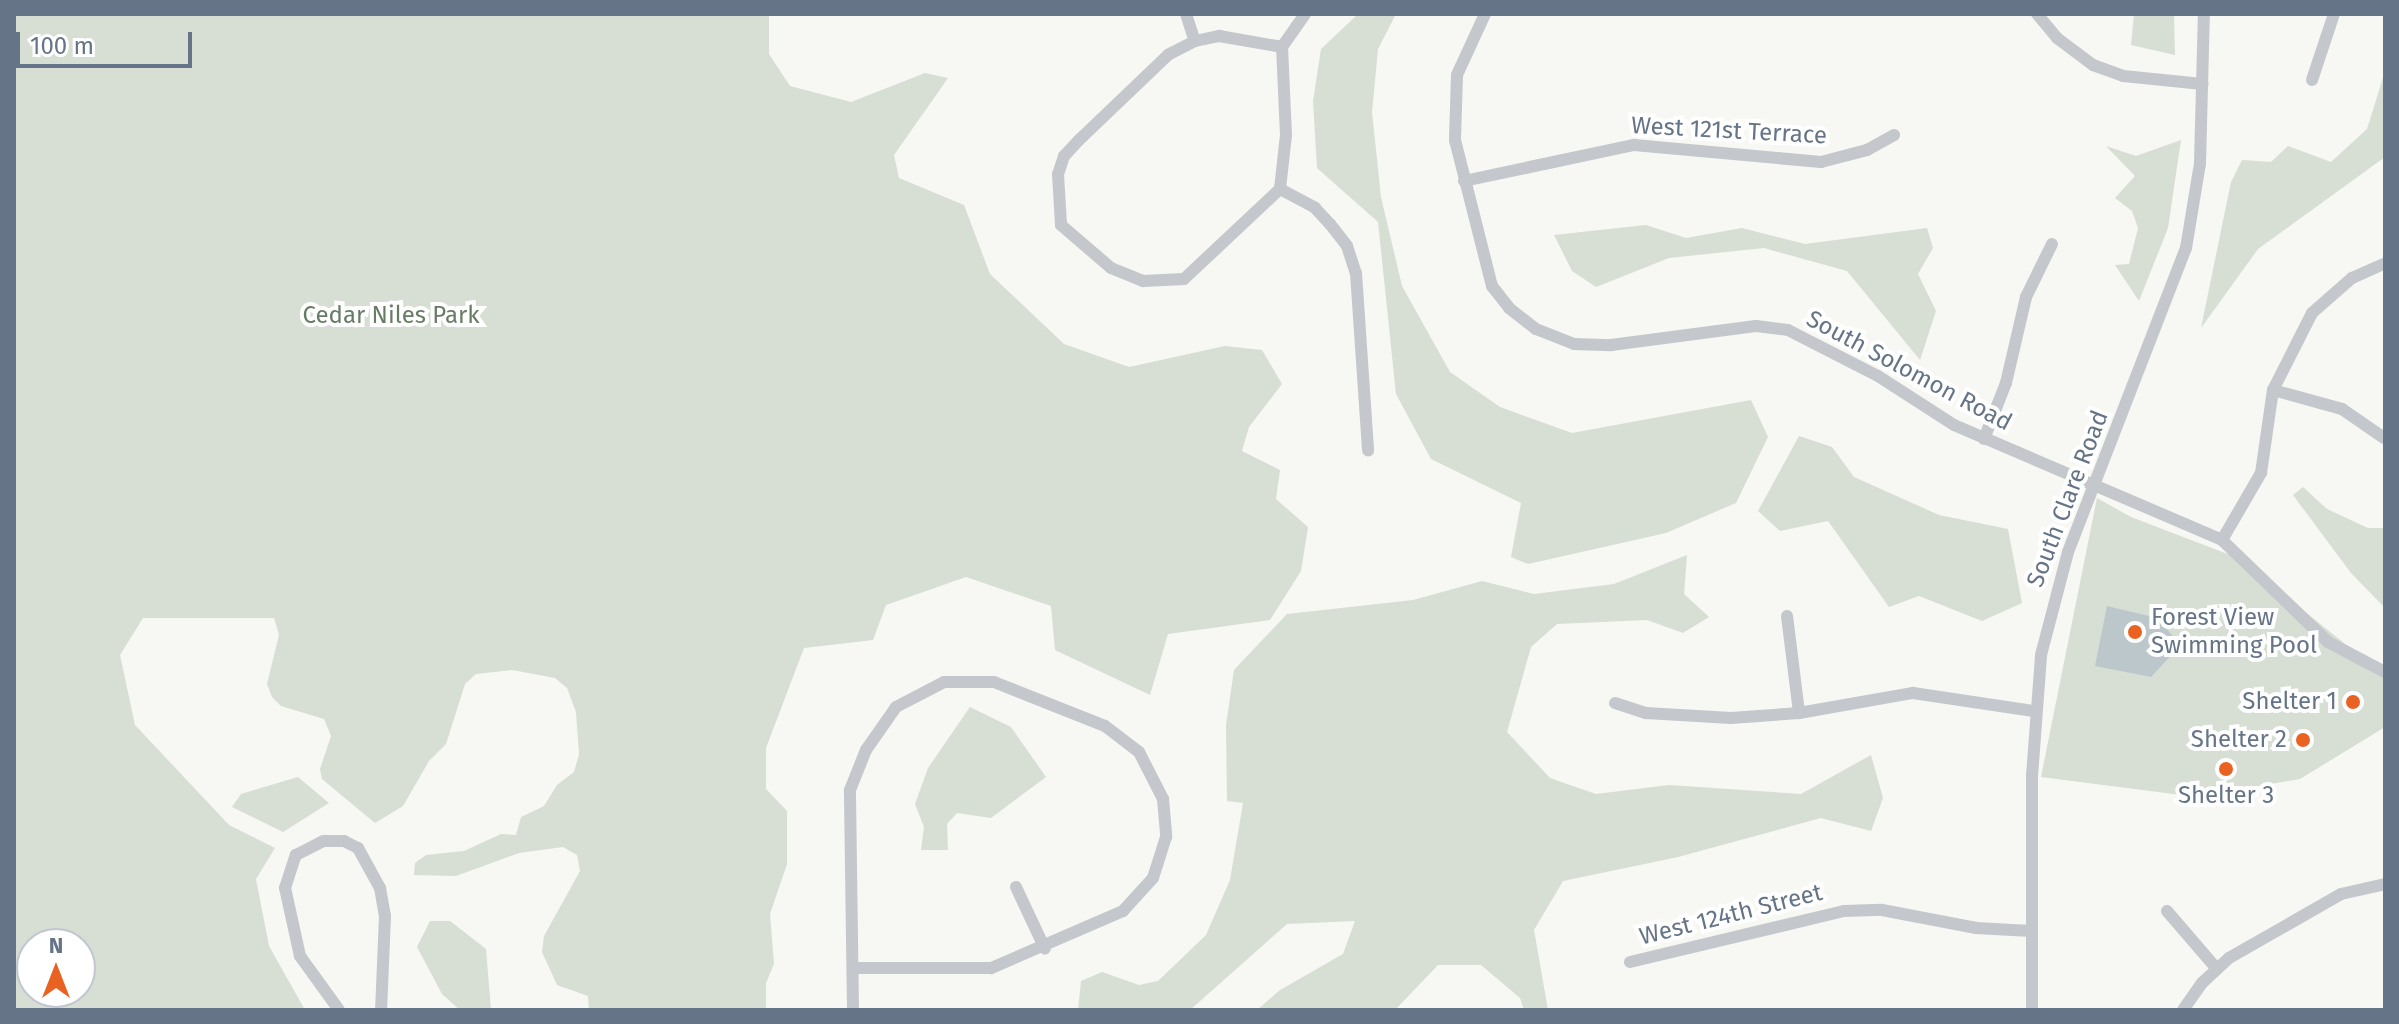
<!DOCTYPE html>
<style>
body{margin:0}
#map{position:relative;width:2399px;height:1024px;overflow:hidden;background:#f7f7f3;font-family:"Fira Sans",sans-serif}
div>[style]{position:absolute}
.green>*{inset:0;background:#d7ded4}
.water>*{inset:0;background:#bcc7cc}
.minor>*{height:12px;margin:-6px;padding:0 6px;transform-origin:6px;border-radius:6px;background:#c4c7cb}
.dots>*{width:22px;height:22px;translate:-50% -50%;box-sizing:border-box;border:4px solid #fff;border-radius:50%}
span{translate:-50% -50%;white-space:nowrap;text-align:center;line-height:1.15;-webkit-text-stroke:8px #fff;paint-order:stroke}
.street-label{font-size:24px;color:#657486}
.park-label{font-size:24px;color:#677c64}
.poi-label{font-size:24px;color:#657486}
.left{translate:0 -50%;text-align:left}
.right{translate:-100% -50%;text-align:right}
.frame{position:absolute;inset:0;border:16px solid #657486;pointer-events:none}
.north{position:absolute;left:16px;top:928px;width:80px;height:80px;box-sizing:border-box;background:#fff;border:2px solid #c1c7cf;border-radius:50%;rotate:0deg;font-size:22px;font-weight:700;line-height:32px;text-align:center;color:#657486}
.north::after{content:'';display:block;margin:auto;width:28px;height:36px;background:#e96222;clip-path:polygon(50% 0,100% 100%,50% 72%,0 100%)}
.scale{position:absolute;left:16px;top:32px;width:176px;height:36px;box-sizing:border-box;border:4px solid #657486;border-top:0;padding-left:10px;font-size:24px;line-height:28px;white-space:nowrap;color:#657486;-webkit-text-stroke:6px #fff;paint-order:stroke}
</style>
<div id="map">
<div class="green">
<div style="clip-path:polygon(evenodd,14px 14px,769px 14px,769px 54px,790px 86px,851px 102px,925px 73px,948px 78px,894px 155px,899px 178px,964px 205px,990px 274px,1064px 344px,1129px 367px,1225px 346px,1262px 350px,1282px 384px,1249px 427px,1242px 451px,1280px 470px,1276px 499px,1308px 527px,1301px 571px,1270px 620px,1168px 634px,1150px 695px,1055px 650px,1051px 606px,966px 577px,886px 605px,873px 640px,804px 648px,766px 748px,766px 789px,787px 811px,787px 864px,770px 914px,774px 964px,766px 983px,766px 1010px,589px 1010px,588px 996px,557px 985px,542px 952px,544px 936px,580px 871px,577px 855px,563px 847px,519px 853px,456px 876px,414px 875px,415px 863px,426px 855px,464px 851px,501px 834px,516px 835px,521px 817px,544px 806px,557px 785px,574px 772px,579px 754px,576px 712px,567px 688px,555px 678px,512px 670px,476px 674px,465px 684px,446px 744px,429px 761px,403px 806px,375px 823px,322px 779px,320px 769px,331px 736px,324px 719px,281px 706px,272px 697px,267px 684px,279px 635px,274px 618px,143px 618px,120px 655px,135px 725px,229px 825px,275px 848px,256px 879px,269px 946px,305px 1010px,14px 1010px,14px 14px,32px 944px,80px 944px,80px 992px,32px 992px,32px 944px)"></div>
<div style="clip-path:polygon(1358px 14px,1396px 14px,1378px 49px,1372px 112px,1381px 197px,1402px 286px,1450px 372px,1500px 407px,1572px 433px,1751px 400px,1768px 437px,1736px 503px,1666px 533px,1528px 564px,1511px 557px,1521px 503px,1431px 459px,1396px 394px,1378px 222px,1317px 168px,1313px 101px,1321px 49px)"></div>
<div style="clip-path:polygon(2134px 14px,2174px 14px,2175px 55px,2131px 45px)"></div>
<div style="clip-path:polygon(2385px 71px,2385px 157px,2258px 249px,2201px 328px,2231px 182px,2242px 160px,2271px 162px,2288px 146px,2331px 162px,2367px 129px)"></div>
<div style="clip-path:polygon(2181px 140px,2168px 228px,2139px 301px,2115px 265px,2129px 264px,2138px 228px,2132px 211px,2115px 198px,2135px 176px,2106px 146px,2136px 156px)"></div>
<div style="clip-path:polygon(1646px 225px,1686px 238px,1742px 228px,1805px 244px,1927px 228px,1933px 248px,1918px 274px,1936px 311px,1920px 360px,1847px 271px,1764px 248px,1669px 258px,1596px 287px,1572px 271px,1554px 235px)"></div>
<div style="clip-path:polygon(1799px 436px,1832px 447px,1854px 477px,1939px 515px,2008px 529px,2022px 603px,1982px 621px,1919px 596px,1889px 607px,1828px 521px,1780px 531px,1758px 511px)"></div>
<div style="clip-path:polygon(2303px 487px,2327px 509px,2368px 528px,2385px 528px,2385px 608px,2351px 573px,2293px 495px)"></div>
<div style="clip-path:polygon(2097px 498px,2131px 517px,2238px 558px,2385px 676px,2385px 727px,2300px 779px,2197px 797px,2041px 777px)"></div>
<div style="clip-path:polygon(1687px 555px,1684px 594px,1709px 617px,1683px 633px,1647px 620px,1557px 624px,1531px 647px,1507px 732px,1550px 778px,1596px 794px,1669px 785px,1801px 794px,1871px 755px,1883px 798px,1871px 831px,1821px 818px,1678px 857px,1563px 881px,1534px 930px,1548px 1010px,1524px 1010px,1520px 998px,1481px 965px,1438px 965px,1395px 1010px,1257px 1010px,1280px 990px,1343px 954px,1355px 921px,1287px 924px,1190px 1010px,1078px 1010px,1081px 981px,1102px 972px,1139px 985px,1158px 981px,1206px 935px,1230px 880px,1243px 803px,1227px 801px,1226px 725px,1234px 670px,1287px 614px,1413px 600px,1482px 581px,1534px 594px,1614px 584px)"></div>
<div style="clip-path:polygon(970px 707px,1011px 727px,1046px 777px,991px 818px,957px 813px,947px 824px,948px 850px,921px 850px,924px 827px,915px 804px,928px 768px)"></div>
<div style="clip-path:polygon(298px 777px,329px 803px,283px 832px,232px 807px,241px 794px)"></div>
<div style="clip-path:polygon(430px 921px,450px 921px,486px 949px,491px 1010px,460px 1010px,442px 994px,417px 947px)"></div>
</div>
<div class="water">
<div style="clip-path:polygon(2107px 606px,2157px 618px,2181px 645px,2151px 677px,2095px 666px)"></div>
</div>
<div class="minor">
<div style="left:1186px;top:14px;width:28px;rotate:72deg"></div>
<div style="left:1195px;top:41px;width:25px;rotate:-12deg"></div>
<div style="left:1219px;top:36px;width:64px;rotate:9.9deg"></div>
<div style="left:1282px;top:47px;width:40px;rotate:-55.1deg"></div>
<div style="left:1485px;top:14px;width:67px;rotate:114.7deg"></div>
<div style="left:1457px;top:75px;width:65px;rotate:91.8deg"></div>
<div style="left:1455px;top:140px;width:151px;rotate:75.8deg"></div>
<div style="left:1492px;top:286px;width:28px;rotate:52deg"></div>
<div style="left:1509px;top:308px;width:34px;rotate:38deg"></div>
<div style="left:1536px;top:329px;width:41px;rotate:21.5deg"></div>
<div style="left:1574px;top:344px;width:37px;rotate:2deg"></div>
<div style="left:1611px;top:345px;width:146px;rotate:-7.5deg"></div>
<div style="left:1756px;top:326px;width:32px;rotate:7deg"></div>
<div style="left:1788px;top:330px;width:101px;rotate:27.1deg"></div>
<div style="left:1878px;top:376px;width:90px;rotate:32.8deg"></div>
<div style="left:1954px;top:425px;width:292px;rotate:23.2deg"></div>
<div style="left:2222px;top:540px;width:147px;rotate:43.9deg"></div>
<div style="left:2328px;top:642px;width:64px;rotate:27.8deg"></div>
<div style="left:2037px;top:14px;width:31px;rotate:50deg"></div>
<div style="left:2057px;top:38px;width:45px;rotate:36.9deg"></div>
<div style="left:2093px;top:65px;width:32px;rotate:20deg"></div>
<div style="left:2123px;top:76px;width:80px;rotate:5.7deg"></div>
<div style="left:1195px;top:41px;width:30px;rotate:153deg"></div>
<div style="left:1168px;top:55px;width:123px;rotate:136.3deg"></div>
<div style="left:1079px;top:140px;width:22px;rotate:133deg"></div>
<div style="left:1064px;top:156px;width:19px;rotate:108deg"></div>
<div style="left:1058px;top:174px;width:51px;rotate:86.6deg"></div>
<div style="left:1061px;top:225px;width:66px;rotate:40.7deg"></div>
<div style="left:1111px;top:268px;width:35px;rotate:22deg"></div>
<div style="left:1143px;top:281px;width:41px;rotate:-2.8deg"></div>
<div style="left:1184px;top:279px;width:132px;rotate:-43.2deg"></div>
<div style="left:1280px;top:189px;width:54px;rotate:-83.7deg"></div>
<div style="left:1286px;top:135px;width:88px;rotate:-92.6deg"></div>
<div style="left:2312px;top:80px;width:70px;rotate:-71.6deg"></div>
<div style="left:1464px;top:181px;width:174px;rotate:-12deg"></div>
<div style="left:1634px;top:145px;width:188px;rotate:5.2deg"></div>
<div style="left:1821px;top:162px;width:48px;rotate:-14.6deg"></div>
<div style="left:1867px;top:150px;width:31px;rotate:-29deg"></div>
<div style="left:1280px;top:189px;width:40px;rotate:28deg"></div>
<div style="left:1315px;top:208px;width:22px;rotate:47deg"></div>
<div style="left:1330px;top:224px;width:28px;rotate:52deg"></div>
<div style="left:1347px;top:246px;width:28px;rotate:72deg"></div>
<div style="left:1356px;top:273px;width:178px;rotate:86.1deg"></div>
<div style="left:2273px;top:390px;width:72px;rotate:15.4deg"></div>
<div style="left:2342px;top:409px;width:51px;rotate:34.6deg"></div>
<div style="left:1984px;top:439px;width:60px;rotate:-68.6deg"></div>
<div style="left:2006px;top:383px;width:88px;rotate:-76.9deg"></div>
<div style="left:2026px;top:297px;width:59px;rotate:-63.9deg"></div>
<div style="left:2222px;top:540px;width:78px;rotate:-59.8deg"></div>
<div style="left:2261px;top:473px;width:84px;rotate:-81.8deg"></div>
<div style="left:2273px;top:390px;width:86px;rotate:-63.1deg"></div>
<div style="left:2312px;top:313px;width:53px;rotate:-41.2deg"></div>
<div style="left:2352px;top:278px;width:36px;rotate:-24deg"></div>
<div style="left:1787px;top:616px;width:98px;rotate:82.9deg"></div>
<div style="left:1615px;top:703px;width:33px;rotate:18deg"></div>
<div style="left:1646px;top:713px;width:85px;rotate:3.4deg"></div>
<div style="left:1731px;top:718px;width:68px;rotate:-4.2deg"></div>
<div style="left:1799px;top:713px;width:116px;rotate:-10deg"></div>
<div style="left:1913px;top:693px;width:122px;rotate:8.5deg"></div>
<div style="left:1016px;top:887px;width:68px;rotate:64.9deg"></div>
<div style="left:2167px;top:911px;width:75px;rotate:49.3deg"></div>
<div style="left:1630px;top:962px;width:220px;rotate:-13.4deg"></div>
<div style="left:1844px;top:911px;width:38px;rotate:-2deg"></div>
<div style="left:1882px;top:910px;width:96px;rotate:10.8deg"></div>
<div style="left:1976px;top:928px;width:55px;rotate:3.1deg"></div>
<div style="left:339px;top:1010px;width:67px;rotate:-125.8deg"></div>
<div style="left:300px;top:956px;width:70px;rotate:-102.4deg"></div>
<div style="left:285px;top:888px;width:35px;rotate:-72deg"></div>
<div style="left:296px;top:855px;width:31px;rotate:-27deg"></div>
<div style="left:324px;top:841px;width:20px"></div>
<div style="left:344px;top:841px;width:16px;rotate:27deg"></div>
<div style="left:358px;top:848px;width:46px;rotate:61.2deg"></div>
<div style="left:380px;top:888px;width:28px;rotate:80deg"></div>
<div style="left:385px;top:916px;width:94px;rotate:92.4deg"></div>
<div style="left:853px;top:1010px;width:220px;rotate:-90.8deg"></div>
<div style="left:850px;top:790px;width:43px;rotate:-68.2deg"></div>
<div style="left:866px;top:750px;width:52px;rotate:-55.1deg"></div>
<div style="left:896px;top:707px;width:54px;rotate:-27.5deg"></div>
<div style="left:944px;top:682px;width:50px"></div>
<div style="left:994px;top:682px;width:119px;rotate:21.6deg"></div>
<div style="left:1105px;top:726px;width:43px;rotate:37.4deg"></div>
<div style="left:1139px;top:752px;width:53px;rotate:62.9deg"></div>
<div style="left:1163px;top:799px;width:38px;rotate:85deg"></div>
<div style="left:1166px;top:837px;width:43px;rotate:107.6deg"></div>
<div style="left:1153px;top:878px;width:45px;rotate:132.3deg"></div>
<div style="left:1123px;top:911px;width:144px;rotate:156.6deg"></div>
<div style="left:991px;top:968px;width:137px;rotate:180deg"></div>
<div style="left:2032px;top:1010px;width:234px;rotate:-90deg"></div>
<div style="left:2032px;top:776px;width:121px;rotate:-85.7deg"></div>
<div style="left:2041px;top:655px;width:106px;rotate:-75.3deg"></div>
<div style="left:2068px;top:552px;width:326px;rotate:-68.8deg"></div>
<div style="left:2186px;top:248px;width:86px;rotate:-80.6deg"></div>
<div style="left:2200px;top:163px;width:149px;rotate:-88.5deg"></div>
<div style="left:2183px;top:1010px;width:33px;rotate:-55deg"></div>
<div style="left:2202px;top:983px;width:37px;rotate:-43deg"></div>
<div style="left:2229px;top:958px;width:129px;rotate:-29.7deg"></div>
<div style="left:2341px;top:894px;width:45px;rotate:-12.8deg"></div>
</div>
<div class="dots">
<div style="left:2135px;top:632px;background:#e96222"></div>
<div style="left:2353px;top:702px;background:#e96222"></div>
<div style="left:2303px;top:740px;background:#e96222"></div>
<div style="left:2226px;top:769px;background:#e96222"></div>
</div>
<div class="street-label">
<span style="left:1729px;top:131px;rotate:3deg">West 121st Terrace</span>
<span style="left:1909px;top:371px;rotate:28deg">South Solomon Road</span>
<span style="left:2068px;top:499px;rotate:-69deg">South Clare Road</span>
<span style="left:1731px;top:915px;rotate:-14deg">West 124th Street</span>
</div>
<div class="park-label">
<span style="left:391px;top:316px">Cedar Niles Park</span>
</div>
<div class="poi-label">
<span class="left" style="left:2151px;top:632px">Forest View<br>Swimming Pool</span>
<span class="right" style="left:2337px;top:702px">Shelter 1</span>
<span class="right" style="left:2287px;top:740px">Shelter 2</span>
<span style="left:2226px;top:796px">Shelter 3</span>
</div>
<div class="frame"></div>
<div class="north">N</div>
<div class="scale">100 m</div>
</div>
